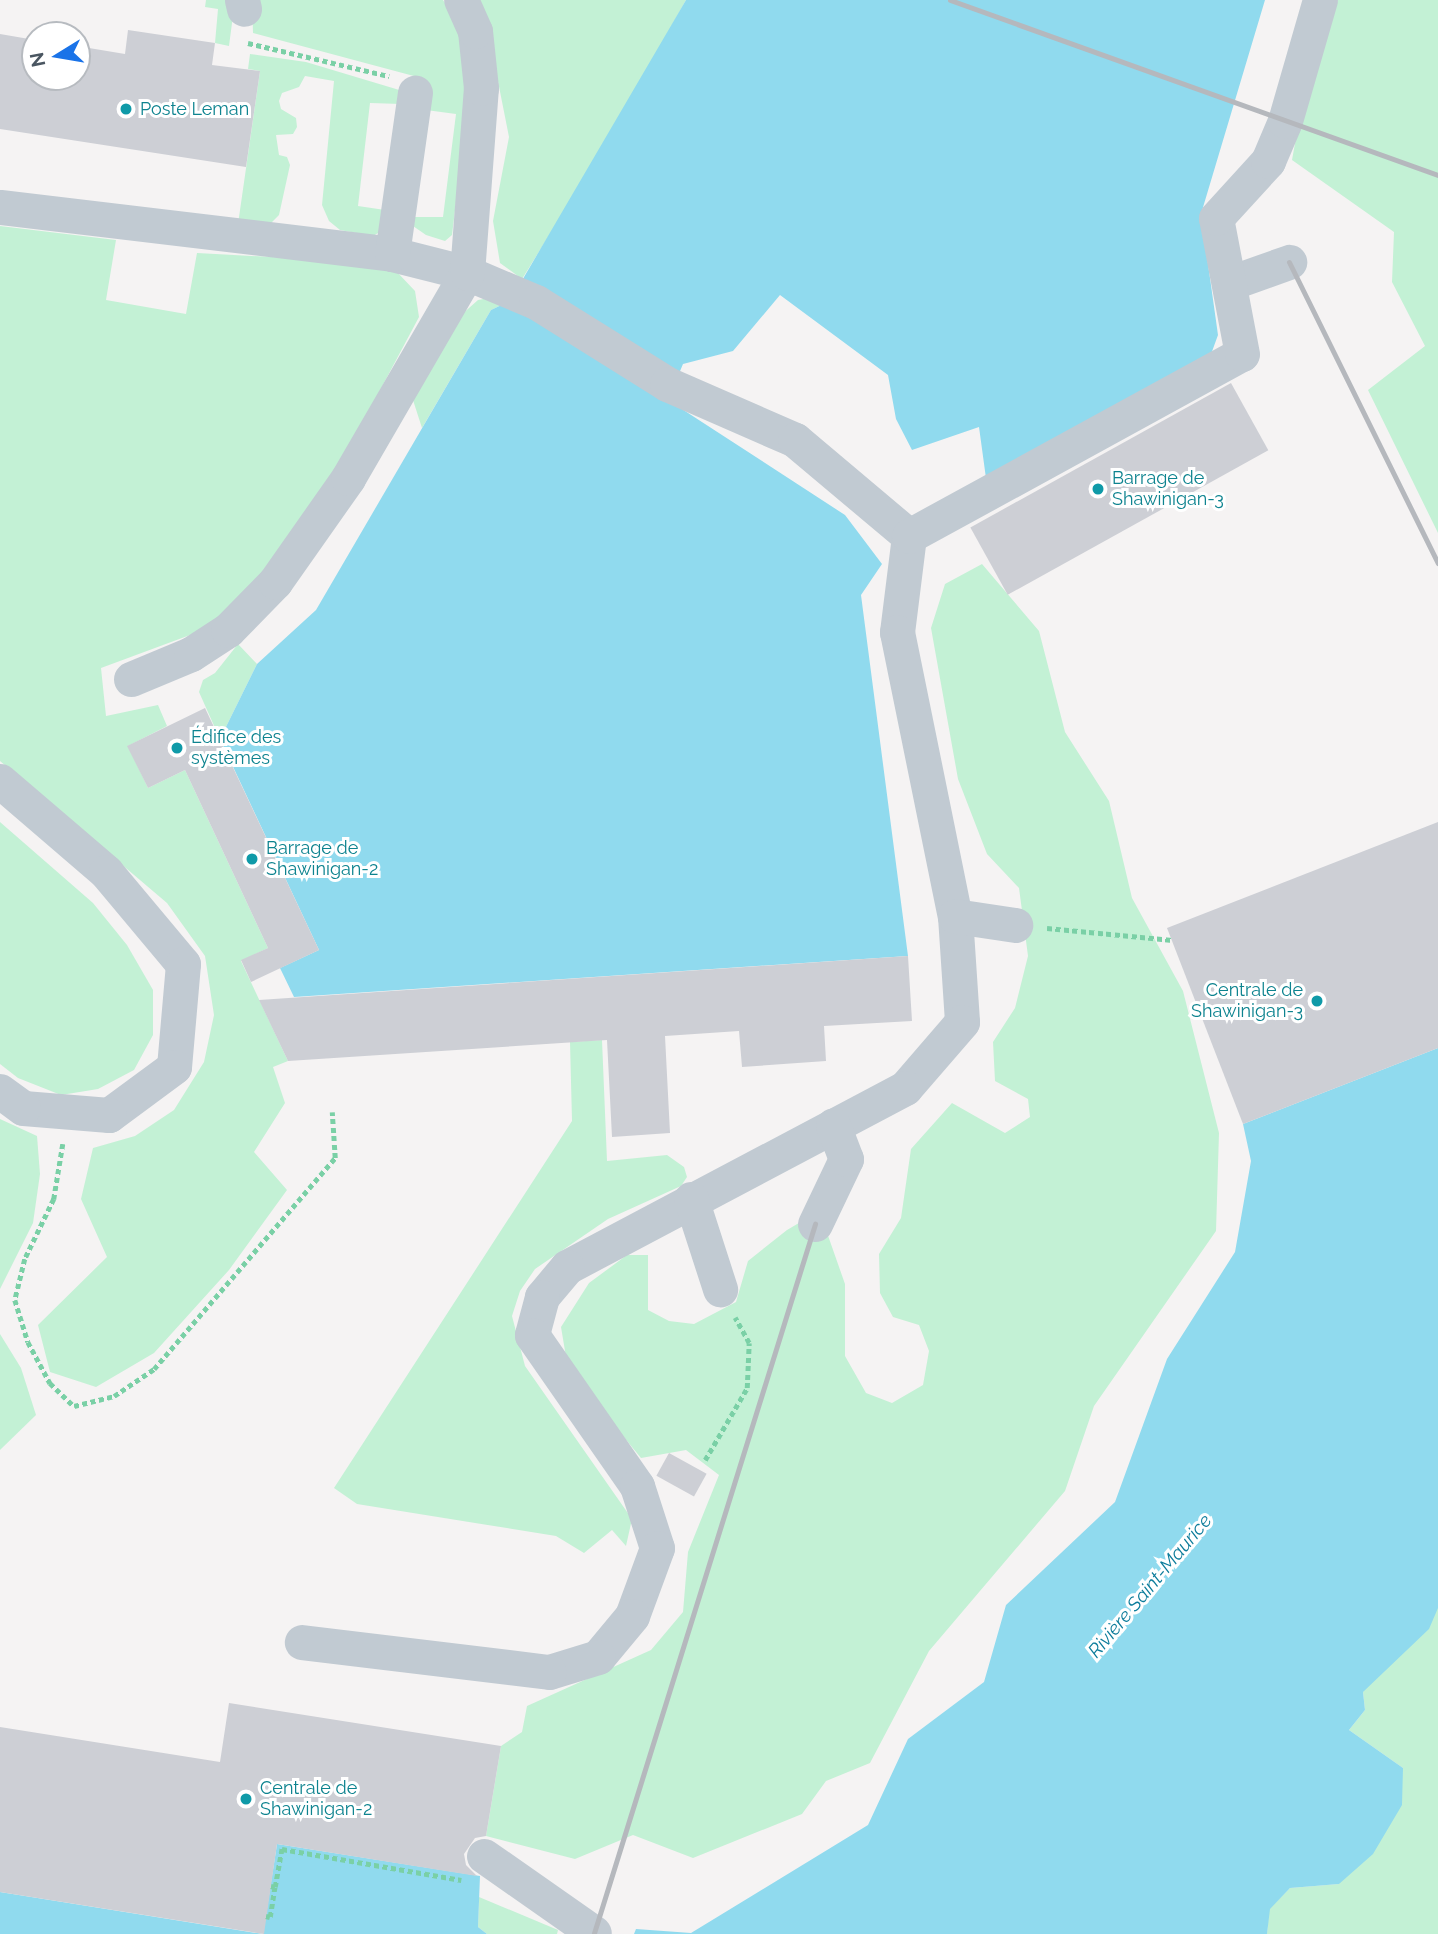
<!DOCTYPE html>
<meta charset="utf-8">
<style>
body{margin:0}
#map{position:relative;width:1438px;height:1934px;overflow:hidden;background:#f5f3f3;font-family:Raleway,sans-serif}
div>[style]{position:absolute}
.green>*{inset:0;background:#c3f1d5}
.water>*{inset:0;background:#90daee}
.building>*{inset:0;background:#cdcfd5;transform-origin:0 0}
.path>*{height:4.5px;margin-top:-2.25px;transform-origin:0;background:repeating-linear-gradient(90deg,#7ad0a6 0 5px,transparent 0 8.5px)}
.minor>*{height:35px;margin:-17.5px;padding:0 17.5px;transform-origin:17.5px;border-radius:17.5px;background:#c1cad2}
.rail>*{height:5px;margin:-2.5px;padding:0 2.5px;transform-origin:2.5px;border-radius:2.5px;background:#b5b8bd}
.dots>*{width:19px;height:19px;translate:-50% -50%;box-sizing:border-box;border:4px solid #fff;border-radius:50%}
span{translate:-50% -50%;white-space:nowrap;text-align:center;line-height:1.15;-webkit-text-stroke:6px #fff;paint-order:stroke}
.culture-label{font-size:18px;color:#0d838f}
.left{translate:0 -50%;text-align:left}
.right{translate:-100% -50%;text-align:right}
.water-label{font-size:19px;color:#0c7c9b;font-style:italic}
.north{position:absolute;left:21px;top:21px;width:70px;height:70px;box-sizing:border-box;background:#fff;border:2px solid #b7bbc0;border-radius:50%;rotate:259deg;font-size:19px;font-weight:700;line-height:28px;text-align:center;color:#4a5661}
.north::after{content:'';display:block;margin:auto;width:24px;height:32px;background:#1a73e8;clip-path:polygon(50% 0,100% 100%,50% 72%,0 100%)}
</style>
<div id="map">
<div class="green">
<div style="clip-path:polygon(206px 0,235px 0,229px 46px,215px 43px,218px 9px,205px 7px)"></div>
<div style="clip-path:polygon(252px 0,443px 0,456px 19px,472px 70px,452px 235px,445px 241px,426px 235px,413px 226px,413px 217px,443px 217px,456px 114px,426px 110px,425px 79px,253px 33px)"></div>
<div style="clip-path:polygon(474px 0,686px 0,605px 145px,522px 279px,500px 263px,493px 221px,509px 137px,487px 26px)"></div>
<div style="clip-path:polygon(1338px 0,1438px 0,1438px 533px,1368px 390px,1425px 346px,1392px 282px,1394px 232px,1292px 160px,1308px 71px)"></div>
<div style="clip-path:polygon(250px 54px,306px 62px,406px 92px,401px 104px,370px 103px,358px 206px,385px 210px,383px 230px,373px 236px,340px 230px,329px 221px,322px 205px,334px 81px,305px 76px,299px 87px,282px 93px,279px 101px,281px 109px,296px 118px,297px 127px,293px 134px,276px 135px,279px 155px,287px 157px,290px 165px,279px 215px,269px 225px,238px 224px,260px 71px,248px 69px)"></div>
<div style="clip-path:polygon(0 226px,116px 240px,106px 300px,186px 314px,197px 253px,363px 262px,397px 272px,415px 291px,419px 317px,353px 441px,274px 560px,209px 628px,101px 668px,106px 716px,158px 705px,167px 726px,128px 746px,148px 788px,185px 770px,268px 948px,241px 961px,288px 1061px,273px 1067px,285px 1103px,254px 1152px,287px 1190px,229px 1270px,154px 1353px,96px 1387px,50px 1372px,38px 1325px,107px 1257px,81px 1199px,93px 1148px,135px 1136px,174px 1110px,204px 1062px,214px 1015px,205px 956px,167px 903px,0 761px)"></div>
<div style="clip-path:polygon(494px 297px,510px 301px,491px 310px,422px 428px,412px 397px,460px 316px,478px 300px)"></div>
<div style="clip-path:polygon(982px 564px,1039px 631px,1065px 732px,1109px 801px,1132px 898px,1183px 991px,1219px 1133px,1216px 1231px,1094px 1406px,1065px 1491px,929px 1651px,870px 1763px,826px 1781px,802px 1814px,693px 1858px,633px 1835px,575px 1859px,486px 1836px,501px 1746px,522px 1732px,527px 1706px,651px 1650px,683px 1612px,688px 1552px,719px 1475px,686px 1450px,641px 1458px,568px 1369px,561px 1327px,589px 1283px,627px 1255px,648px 1255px,648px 1310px,669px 1321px,694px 1324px,736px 1302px,748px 1261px,787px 1230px,804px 1220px,825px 1227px,845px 1284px,845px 1356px,866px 1393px,892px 1403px,923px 1385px,929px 1351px,919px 1325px,893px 1317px,880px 1293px,879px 1254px,901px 1218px,911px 1149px,952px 1103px,1005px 1133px,1030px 1117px,1028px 1099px,995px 1081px,993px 1042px,1015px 1008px,1028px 956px,1019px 888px,987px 854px,958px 779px,931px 628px,945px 584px)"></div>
<div style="clip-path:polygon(238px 644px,257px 664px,220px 739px,199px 692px,203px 680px,215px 673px)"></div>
<div style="clip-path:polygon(0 822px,93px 903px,127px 945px,153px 990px,153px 1035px,134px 1070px,98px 1089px,61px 1095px,18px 1078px,0 1064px)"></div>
<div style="clip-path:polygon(602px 1040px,607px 1161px,667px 1155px,684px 1167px,687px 1177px,681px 1186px,608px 1219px,535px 1269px,520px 1291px,512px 1316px,525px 1366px,632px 1519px,626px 1546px,612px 1530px,584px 1553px,556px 1536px,357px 1504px,334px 1488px,572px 1121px,570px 1042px)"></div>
<div style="clip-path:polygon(0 1119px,37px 1136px,40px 1174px,33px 1223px,0 1289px)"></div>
<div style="clip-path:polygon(0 1334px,21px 1368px,36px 1415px,0 1450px)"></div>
<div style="clip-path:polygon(1438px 1512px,1438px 1934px,1267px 1934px,1269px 1909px,1290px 1888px,1339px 1884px,1403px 1768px,1349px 1730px,1365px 1710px,1363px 1692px)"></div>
<div style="clip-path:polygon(479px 1897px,558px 1930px,557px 1934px,487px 1934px,478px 1927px)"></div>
</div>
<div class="water">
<div style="clip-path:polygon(686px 0,1265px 0,1201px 214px,1218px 335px,1210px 357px,988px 493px,979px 427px,912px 450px,896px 419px,888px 375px,780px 295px,733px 351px,683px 364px,668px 400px,845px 515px,882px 564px,861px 595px,908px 956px,294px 997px,280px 968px,319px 950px,220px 739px,257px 664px,316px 610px,491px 310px,510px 301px)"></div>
<div style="clip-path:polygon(1438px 1048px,1438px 1608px,1429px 1629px,1363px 1692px,1365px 1710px,1349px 1730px,1403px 1768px,1402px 1805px,1373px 1854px,1339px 1884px,1290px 1888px,1270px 1909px,1267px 1934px,634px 1934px,636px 1929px,691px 1933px,868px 1825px,908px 1739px,984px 1682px,1006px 1605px,1115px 1502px,1167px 1359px,1235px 1252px,1251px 1161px,1243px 1124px)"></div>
<div style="clip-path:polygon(277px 1844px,480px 1876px,478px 1927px,487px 1934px,0 1934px,0 1892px,263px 1934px)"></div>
</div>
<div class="building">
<div style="clip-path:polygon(128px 30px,215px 43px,212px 65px,260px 71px,246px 167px,0 129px,0 34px,35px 40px,35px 77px,77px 77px,77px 46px,125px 54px)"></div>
<div style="left:1231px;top:383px;width:77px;height:298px;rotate:61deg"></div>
<div style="clip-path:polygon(205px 708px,319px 950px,251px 982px,241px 960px,268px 948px,185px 770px,148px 788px,127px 746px)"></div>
<div style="clip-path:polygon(1438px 822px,1438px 1048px,1243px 1124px,1167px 928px)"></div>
<div style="clip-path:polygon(908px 956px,912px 1021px,824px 1026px,826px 1061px,742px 1067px,739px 1031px,665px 1036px,670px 1133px,612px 1137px,607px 1040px,288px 1061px,259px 1000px)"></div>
<div style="left:669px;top:1453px;width:43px;height:26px;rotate:29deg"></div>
<div style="clip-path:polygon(229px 1703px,501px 1746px,486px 1836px,475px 1838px,464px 1854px,466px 1865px,477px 1876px,277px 1844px,264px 1934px,0 1892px,0 1727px,220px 1762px)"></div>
</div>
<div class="path">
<div style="left:248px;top:43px;width:145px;rotate:13.2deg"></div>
<div style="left:1047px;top:928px;width:126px;rotate:5.5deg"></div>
<div style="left:63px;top:1144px;width:56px;rotate:99.3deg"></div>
<div style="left:54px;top:1199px;width:67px;rotate:115.8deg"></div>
<div style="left:25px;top:1259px;width:42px;rotate:103.7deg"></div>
<div style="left:15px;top:1300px;width:44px;rotate:72.8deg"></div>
<div style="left:28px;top:1342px;width:47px;rotate:61.8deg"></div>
<div style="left:50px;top:1383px;width:33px;rotate:44deg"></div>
<div style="left:74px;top:1406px;width:41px;rotate:-14deg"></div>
<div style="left:114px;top:1396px;width:48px;rotate:-34deg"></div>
<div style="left:154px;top:1369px;width:278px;rotate:-49.4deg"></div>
<div style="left:335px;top:1158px;width:46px;rotate:-93.7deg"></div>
<div style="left:705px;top:1460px;width:83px;rotate:-59.7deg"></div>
<div style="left:747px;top:1388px;width:45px;rotate:-87.5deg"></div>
<div style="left:749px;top:1343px;width:29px;rotate:-119deg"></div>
<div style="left:271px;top:1886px;width:4px;rotate:14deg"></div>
<div style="left:275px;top:1887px;width:39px;rotate:-80deg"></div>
<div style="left:282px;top:1849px;width:182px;rotate:9.8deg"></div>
<div style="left:266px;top:1916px;width:4px;rotate:14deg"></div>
<div style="left:270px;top:1917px;width:30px;rotate:-81deg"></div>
</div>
<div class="minor">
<div style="left:242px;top:0;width:9px;rotate:77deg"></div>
<div style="left:0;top:207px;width:395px;rotate:6.8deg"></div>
<div style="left:392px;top:254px;width:77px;rotate:14.2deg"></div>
<div style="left:467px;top:273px;width:75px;rotate:22.8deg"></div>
<div style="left:536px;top:302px;width:155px;rotate:32deg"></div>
<div style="left:667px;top:384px;width:140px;rotate:23.6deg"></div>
<div style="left:795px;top:440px;width:149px;rotate:40.1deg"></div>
<div style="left:909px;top:536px;width:97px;rotate:97.1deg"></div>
<div style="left:897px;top:632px;width:290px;rotate:78.5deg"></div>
<div style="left:955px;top:916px;width:106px;rotate:86.2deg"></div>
<div style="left:962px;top:1022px;width:87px;rotate:130.8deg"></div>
<div style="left:905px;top:1088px;width:382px;rotate:152.1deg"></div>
<div style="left:567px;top:1267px;width:39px;rotate:130deg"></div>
<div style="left:542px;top:1297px;width:39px;rotate:105deg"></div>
<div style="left:532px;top:1335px;width:184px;rotate:55.2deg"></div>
<div style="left:637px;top:1486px;width:65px;rotate:72.1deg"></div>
<div style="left:657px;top:1548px;width:72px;rotate:110.2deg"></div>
<div style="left:632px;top:1616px;width:53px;rotate:129.7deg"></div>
<div style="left:598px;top:1657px;width:51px;rotate:163deg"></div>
<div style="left:549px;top:1672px;width:249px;rotate:-173.1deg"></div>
<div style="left:392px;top:254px;width:163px;rotate:-81.9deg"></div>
<div style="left:1230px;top:283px;width:63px;rotate:-19.6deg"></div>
<div style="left:909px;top:536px;width:379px;rotate:-28.7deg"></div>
<div style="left:1242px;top:354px;width:138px;rotate:-100.8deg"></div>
<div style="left:1216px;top:218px;width:77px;rotate:-47.6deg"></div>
<div style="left:1268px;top:161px;width:43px;rotate:-67deg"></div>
<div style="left:1285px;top:121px;width:126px;rotate:-73.9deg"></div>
<div style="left:131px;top:679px;width:65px;rotate:-22.6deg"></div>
<div style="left:191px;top:654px;width:44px;rotate:-33deg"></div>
<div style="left:228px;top:630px;width:67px;rotate:-45.6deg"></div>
<div style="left:275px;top:582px;width:127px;rotate:-54.9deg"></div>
<div style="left:348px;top:478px;width:237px;rotate:-59.9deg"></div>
<div style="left:467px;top:273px;width:186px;rotate:-85.7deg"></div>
<div style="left:481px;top:88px;width:57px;rotate:-96deg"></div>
<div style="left:475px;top:31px;width:34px;rotate:-114deg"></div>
<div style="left:0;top:781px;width:140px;rotate:40.6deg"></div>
<div style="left:106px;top:872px;width:120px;rotate:50.1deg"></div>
<div style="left:183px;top:964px;width:103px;rotate:95deg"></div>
<div style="left:174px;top:1067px;width:81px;rotate:143.6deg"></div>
<div style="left:109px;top:1115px;width:86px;rotate:-175.3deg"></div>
<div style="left:23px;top:1108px;width:29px;rotate:-144deg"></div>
<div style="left:955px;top:916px;width:61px;rotate:8.5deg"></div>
<div style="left:691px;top:1199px;width:95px;rotate:72.1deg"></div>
<div style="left:815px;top:1224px;width:72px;rotate:-64.5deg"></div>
<div style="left:846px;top:1159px;width:36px;rotate:-111deg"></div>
<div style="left:484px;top:1856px;width:134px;rotate:35deg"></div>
</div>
<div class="rail">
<div style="left:950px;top:0;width:518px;rotate:19.73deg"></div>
<div style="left:1289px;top:262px;width:336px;rotate:63.7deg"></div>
<div style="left:594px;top:1933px;width:743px;rotate:-72.69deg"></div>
</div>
<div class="dots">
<div style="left:126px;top:109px;background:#0f9aa8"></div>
<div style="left:1098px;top:489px;background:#0f9aa8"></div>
<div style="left:177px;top:748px;background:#0f9aa8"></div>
<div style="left:252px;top:859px;background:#0f9aa8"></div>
<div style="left:1317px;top:1001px;background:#0f9aa8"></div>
<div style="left:246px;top:1799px;background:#0f9aa8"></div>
</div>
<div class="culture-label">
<span class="left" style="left:140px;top:109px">Poste Leman</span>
<span class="left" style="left:1112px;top:489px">Barrage de<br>Shawinigan-3</span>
<span class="left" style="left:191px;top:748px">Édifice des<br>systèmes</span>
<span class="left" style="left:266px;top:859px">Barrage de<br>Shawinigan-2</span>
<span class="right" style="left:1303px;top:1001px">Centrale de<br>Shawinigan-3</span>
<span class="left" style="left:260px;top:1799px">Centrale de<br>Shawinigan-2</span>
</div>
<div class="water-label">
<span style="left:1150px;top:1586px;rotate:-50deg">Rivière Saint-Maurice</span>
</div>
<div class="north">N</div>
</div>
